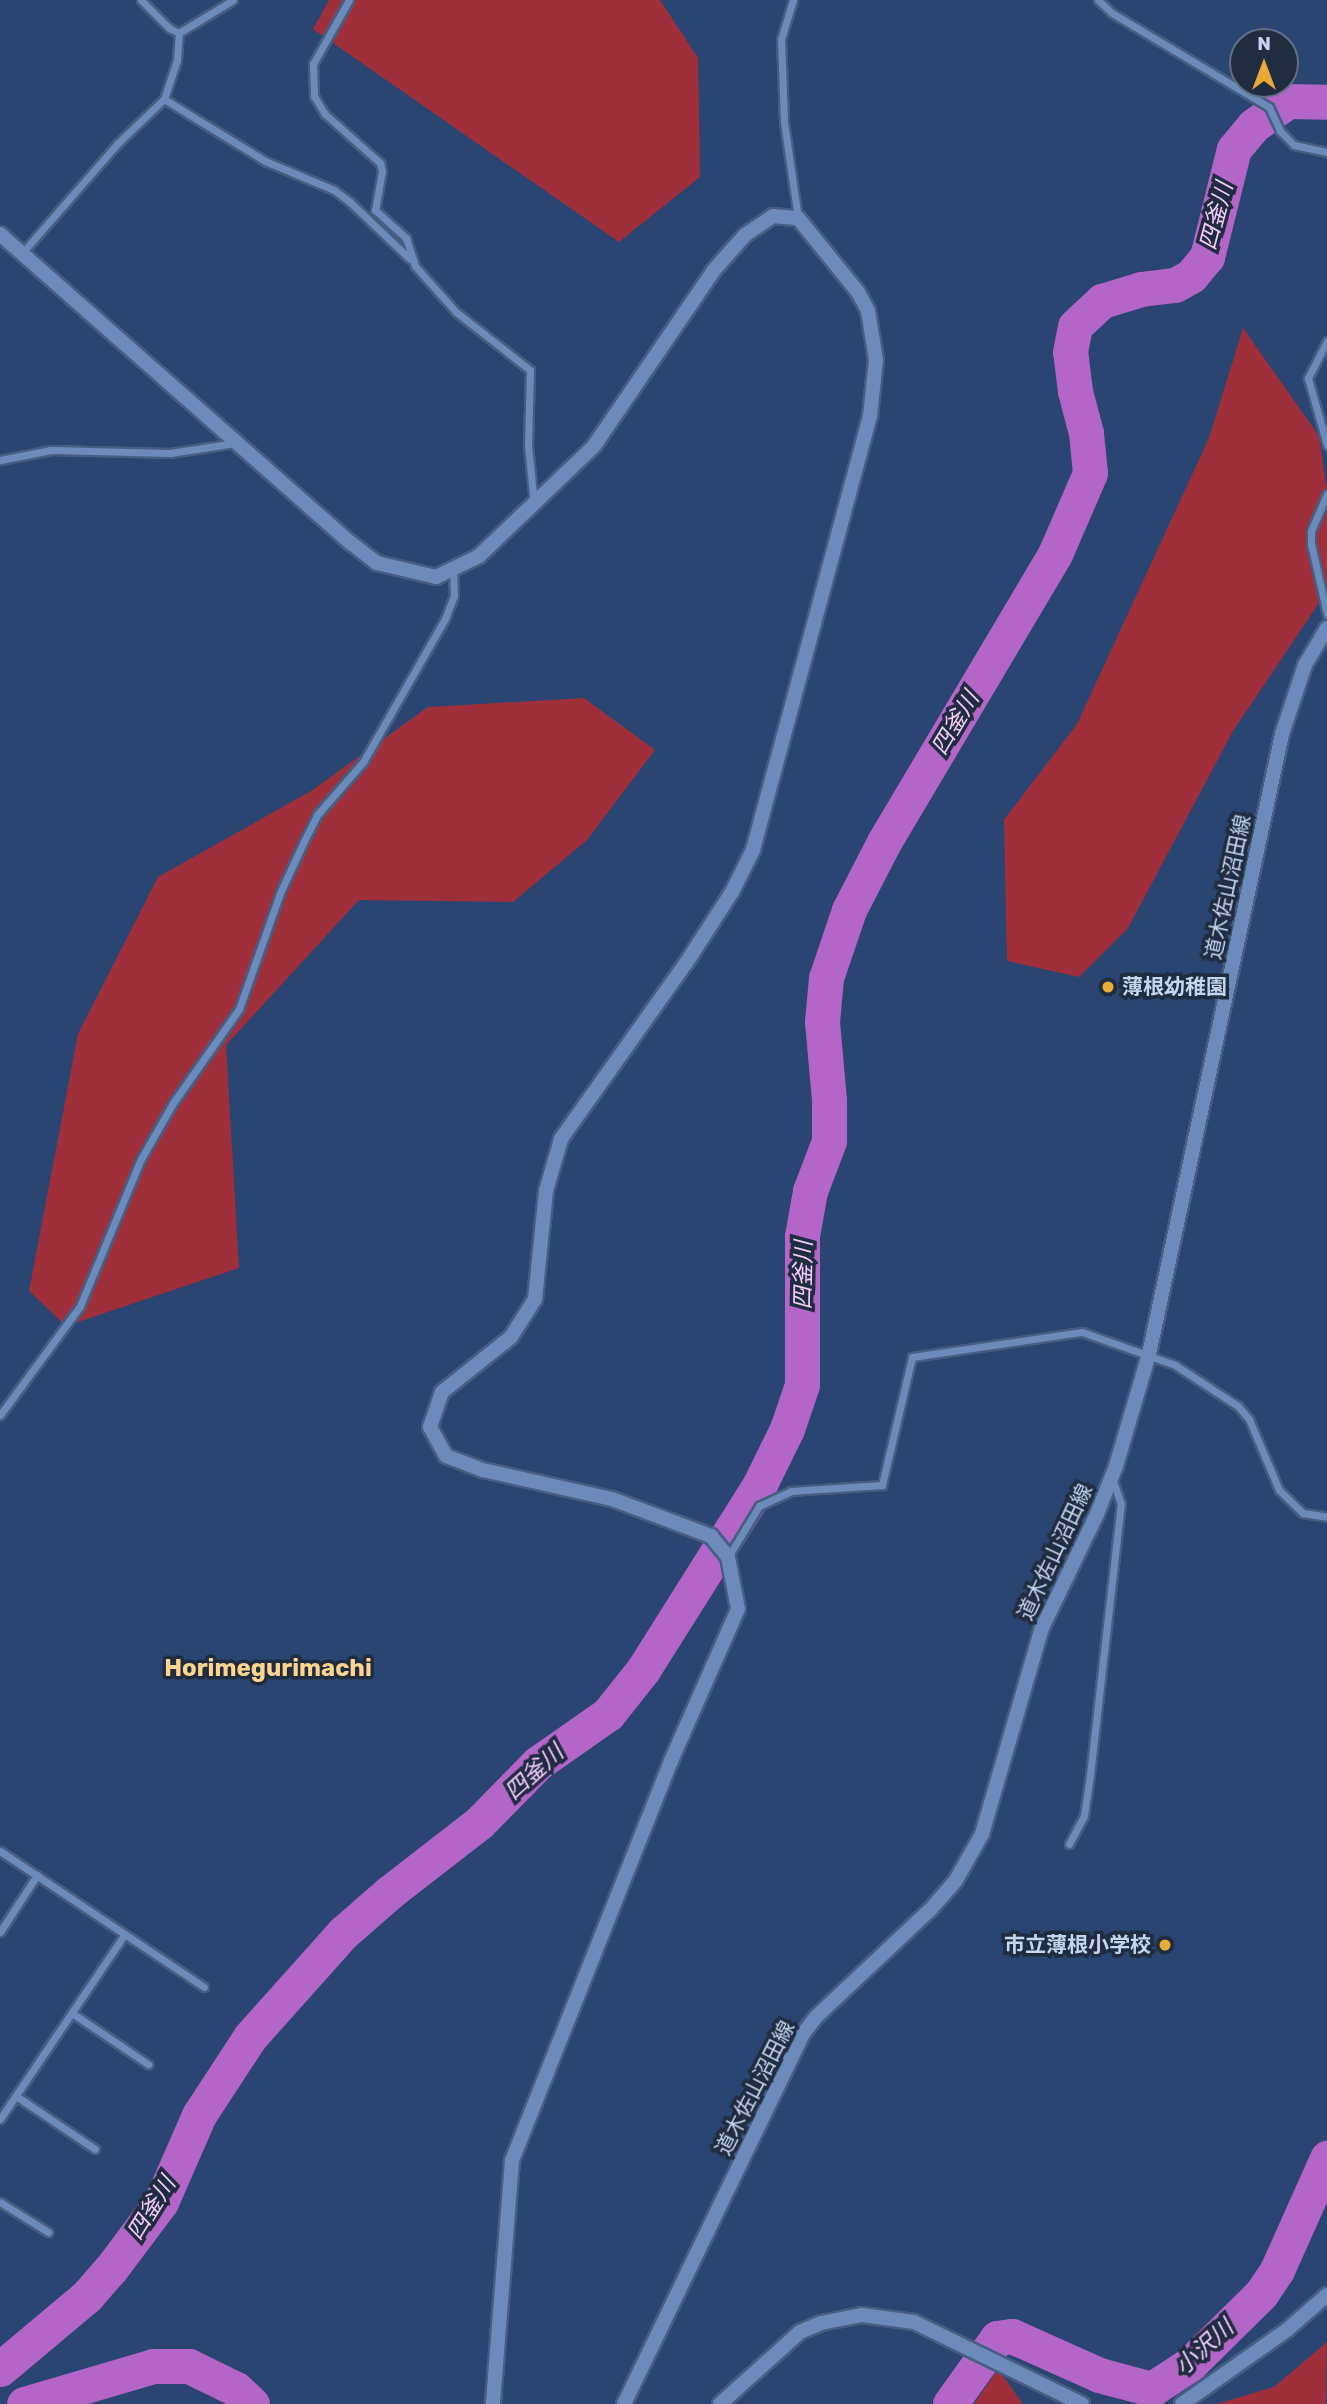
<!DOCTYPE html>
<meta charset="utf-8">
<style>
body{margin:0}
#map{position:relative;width:1327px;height:2404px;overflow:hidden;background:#2a4571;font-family:Rubik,"Noto Sans JP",sans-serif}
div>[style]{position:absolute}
.green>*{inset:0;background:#9f303b}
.river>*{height:35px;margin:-17.5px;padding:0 17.5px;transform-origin:17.5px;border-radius:17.5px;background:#b465c8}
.roads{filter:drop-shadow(2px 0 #475e82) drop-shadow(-2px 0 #475e82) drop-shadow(0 2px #475e82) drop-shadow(0 -2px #475e82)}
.street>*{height:7px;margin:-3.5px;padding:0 3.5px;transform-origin:3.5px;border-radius:3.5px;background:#6c8bbb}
.secondary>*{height:14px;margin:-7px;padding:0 7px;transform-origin:7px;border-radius:7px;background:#6c8bbb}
.dots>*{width:19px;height:19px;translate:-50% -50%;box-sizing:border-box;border:4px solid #202c40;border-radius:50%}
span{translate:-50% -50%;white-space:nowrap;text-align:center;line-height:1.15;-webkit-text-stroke:7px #202c40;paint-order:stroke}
.street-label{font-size:21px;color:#c4d5ef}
.poi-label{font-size:21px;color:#c4d5ef;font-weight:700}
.left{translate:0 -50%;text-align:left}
.right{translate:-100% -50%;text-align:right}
.water-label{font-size:23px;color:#f4cdfe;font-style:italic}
.quarter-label{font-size:24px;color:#ffd48e;font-weight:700}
.north{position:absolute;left:1229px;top:28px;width:70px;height:70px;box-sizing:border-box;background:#202c40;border:2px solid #627086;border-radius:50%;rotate:0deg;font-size:19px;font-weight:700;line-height:28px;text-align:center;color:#c4d5ef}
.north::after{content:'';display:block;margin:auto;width:24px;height:32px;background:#e8ab37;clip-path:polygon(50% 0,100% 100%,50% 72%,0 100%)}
</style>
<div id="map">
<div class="green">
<div style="clip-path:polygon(329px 0,660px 0,698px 58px,700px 177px,619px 242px,313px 29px)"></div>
<div style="clip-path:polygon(1243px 328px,1319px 436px,1327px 490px,1327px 591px,1233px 731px,1128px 928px,1079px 977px,1007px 961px,1004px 820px,1077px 724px,1209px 438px)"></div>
<div style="clip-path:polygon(584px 698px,655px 750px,587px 840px,513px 902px,359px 900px,226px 1045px,239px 1268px,66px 1326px,29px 1291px,78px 1034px,158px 877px,311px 791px,428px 707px)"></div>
<div style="clip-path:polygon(1327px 2342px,1326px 2404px,1217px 2404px,1274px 2387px)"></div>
<div style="clip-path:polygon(998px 2369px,1023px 2404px,974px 2404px)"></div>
</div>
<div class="river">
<div style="left:0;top:2369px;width:114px;rotate:-40deg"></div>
<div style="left:87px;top:2296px;width:35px;rotate:-49deg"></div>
<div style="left:110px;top:2270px;width:85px;rotate:-53.1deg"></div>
<div style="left:161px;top:2202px;width:95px;rotate:-66.4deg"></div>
<div style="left:199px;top:2115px;width:93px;rotate:-56.8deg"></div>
<div style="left:250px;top:2037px;width:140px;rotate:-48.2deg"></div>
<div style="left:343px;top:1933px;width:62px;rotate:-41.1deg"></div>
<div style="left:390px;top:1892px;width:113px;rotate:-37.8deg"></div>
<div style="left:479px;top:1823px;width:84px;rotate:-45.5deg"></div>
<div style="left:538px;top:1763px;width:85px;rotate:-35deg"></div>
<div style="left:608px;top:1714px;width:56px;rotate:-51.5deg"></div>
<div style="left:643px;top:1670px;width:220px;rotate:-57.8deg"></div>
<div style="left:760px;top:1484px;width:61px;rotate:-63.9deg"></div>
<div style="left:787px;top:1429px;width:46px;rotate:-71.2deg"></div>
<div style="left:802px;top:1385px;width:149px;rotate:-90deg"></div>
<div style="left:802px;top:1236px;width:46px;rotate:-79.9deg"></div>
<div style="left:810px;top:1191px;width:53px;rotate:-69.2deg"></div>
<div style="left:829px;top:1141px;width:41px;rotate:-90deg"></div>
<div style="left:829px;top:1100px;width:78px;rotate:-95.1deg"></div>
<div style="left:822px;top:1022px;width:44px;rotate:-84.8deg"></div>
<div style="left:826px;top:978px;width:72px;rotate:-71.3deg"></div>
<div style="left:849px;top:910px;width:76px;rotate:-62.8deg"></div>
<div style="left:884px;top:842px;width:335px;rotate:-59.3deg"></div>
<div style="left:1055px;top:554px;width:88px;rotate:-66.6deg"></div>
<div style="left:1090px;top:473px;width:40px;rotate:-95.7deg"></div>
<div style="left:1086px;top:433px;width:43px;rotate:-104.7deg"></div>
<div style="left:1075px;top:391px;width:39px;rotate:-97deg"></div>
<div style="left:1070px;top:352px;width:26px;rotate:-79deg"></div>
<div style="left:1075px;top:326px;width:37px;rotate:-43deg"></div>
<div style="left:1102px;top:301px;width:41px;rotate:-17.1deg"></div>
<div style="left:1141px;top:289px;width:34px;rotate:-7deg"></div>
<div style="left:1175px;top:285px;width:18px;rotate:-29deg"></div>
<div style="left:1191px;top:276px;width:25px;rotate:-50deg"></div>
<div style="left:1207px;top:257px;width:111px;rotate:-76deg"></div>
<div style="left:1234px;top:149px;width:30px;rotate:-50deg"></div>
<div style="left:1253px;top:126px;width:43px;rotate:-35.5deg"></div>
<div style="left:1288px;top:101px;width:39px;rotate:1deg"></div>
<div style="left:24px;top:2404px;width:134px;rotate:-16.4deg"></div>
<div style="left:153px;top:2366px;width:36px"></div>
<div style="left:189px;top:2366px;width:52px;rotate:26.1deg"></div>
<div style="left:236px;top:2389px;width:22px;rotate:43deg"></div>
<div style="left:950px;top:2404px;width:81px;rotate:-54.5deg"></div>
<div style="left:997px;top:2338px;width:15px;rotate:-8deg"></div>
<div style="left:1012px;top:2336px;width:95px;rotate:24.1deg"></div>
<div style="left:1099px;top:2375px;width:55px;rotate:14.8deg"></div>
<div style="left:1152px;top:2389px;width:45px;rotate:-33.3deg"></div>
<div style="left:1190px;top:2364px;width:100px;rotate:-44.6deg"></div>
<div style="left:1261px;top:2294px;width:29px;rotate:-56deg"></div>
<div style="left:1277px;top:2270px;width:123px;rotate:-65.9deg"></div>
</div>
<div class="roads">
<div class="street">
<div style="left:141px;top:0;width:40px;rotate:45deg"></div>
<div style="left:169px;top:28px;width:11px;rotate:27deg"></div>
<div style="left:349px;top:0;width:73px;rotate:119.4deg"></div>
<div style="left:313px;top:64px;width:32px;rotate:88deg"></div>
<div style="left:314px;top:96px;width:21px;rotate:59deg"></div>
<div style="left:325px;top:114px;width:74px;rotate:41.7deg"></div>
<div style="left:380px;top:163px;width:8px;rotate:76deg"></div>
<div style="left:382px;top:171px;width:40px;rotate:100deg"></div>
<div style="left:375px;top:210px;width:42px;rotate:42.1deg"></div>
<div style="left:406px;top:238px;width:29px;rotate:72deg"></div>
<div style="left:415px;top:266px;width:62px;rotate:48.3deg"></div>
<div style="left:456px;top:312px;width:94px;rotate:38.1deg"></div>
<div style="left:530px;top:370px;width:75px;rotate:91.5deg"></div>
<div style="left:528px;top:445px;width:59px;rotate:84.2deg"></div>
<div style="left:793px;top:0;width:41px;rotate:107.1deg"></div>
<div style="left:781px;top:39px;width:83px;rotate:87.9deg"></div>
<div style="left:784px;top:122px;width:97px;rotate:81.7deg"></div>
<div style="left:1098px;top:0;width:19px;rotate:43deg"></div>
<div style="left:1112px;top:13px;width:183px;rotate:30.9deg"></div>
<div style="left:1269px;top:107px;width:26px;rotate:65deg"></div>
<div style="left:1280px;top:131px;width:20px;rotate:45deg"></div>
<div style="left:1294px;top:145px;width:34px;rotate:12deg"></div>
<div style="left:164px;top:99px;width:119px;rotate:31.5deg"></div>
<div style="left:265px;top:161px;width:75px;rotate:22.8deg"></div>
<div style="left:334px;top:190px;width:21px;rotate:37deg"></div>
<div style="left:351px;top:203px;width:81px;rotate:43.5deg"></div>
<div style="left:22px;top:253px;width:145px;rotate:-48.9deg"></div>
<div style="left:117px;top:144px;width:65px;rotate:-43.8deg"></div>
<div style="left:164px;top:99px;width:41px;rotate:-71.6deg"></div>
<div style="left:177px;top:60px;width:27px;rotate:-86deg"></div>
<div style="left:179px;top:33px;width:63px;rotate:-31.4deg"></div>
<div style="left:1327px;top:341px;width:42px;rotate:117.2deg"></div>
<div style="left:1308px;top:378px;width:70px;rotate:74.2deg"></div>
<div style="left:0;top:460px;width:52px;rotate:-11.1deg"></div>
<div style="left:51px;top:450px;width:119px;rotate:1.4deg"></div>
<div style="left:170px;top:453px;width:66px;rotate:-8.7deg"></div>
<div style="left:1327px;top:494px;width:40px;rotate:113.4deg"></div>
<div style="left:1311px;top:531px;width:13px;rotate:90deg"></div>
<div style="left:1311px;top:544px;width:72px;rotate:77.1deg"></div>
<div style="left:0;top:1415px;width:135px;rotate:-53.7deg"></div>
<div style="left:80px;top:1306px;width:159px;rotate:-67.5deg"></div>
<div style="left:141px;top:1159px;width:64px;rotate:-60.3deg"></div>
<div style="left:173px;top:1103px;width:115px;rotate:-54.9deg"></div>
<div style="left:239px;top:1009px;width:123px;rotate:-70.5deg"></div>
<div style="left:280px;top:893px;width:57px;rotate:-65.2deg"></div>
<div style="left:304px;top:841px;width:29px;rotate:-63deg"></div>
<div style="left:317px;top:815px;width:70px;rotate:-49deg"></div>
<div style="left:363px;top:762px;width:165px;rotate:-60.2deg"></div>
<div style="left:445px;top:619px;width:25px;rotate:-69deg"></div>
<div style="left:454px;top:596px;width:28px;rotate:-92deg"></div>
<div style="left:728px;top:1557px;width:60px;rotate:-58.7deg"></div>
<div style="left:759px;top:1506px;width:35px;rotate:-25deg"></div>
<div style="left:791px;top:1491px;width:91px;rotate:-3.8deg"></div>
<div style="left:882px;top:1485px;width:131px;rotate:-76.8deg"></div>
<div style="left:912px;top:1357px;width:172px;rotate:-8.4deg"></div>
<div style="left:1082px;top:1332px;width:99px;rotate:19.5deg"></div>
<div style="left:1175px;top:1365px;width:75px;rotate:33.1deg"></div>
<div style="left:1238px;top:1406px;width:17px;rotate:50deg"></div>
<div style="left:1249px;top:1419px;width:77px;rotate:67.1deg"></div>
<div style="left:1279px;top:1490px;width:33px;rotate:44deg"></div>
<div style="left:1303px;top:1513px;width:24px;rotate:9deg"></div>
<div style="left:1069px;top:1844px;width:32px;rotate:-62deg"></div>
<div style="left:1084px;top:1816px;width:41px;rotate:-81.7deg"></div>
<div style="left:1090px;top:1775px;width:273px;rotate:-83.5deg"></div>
<div style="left:1121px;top:1504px;width:24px;rotate:-109deg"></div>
<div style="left:0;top:1851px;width:245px;rotate:33.7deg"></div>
<div style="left:0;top:1932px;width:68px;rotate:-57deg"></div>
<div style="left:72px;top:2013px;width:92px;rotate:33.9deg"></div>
<div style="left:16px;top:2096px;width:95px;rotate:33.9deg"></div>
<div style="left:0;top:2119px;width:223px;rotate:-56deg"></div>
<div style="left:0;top:2202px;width:57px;rotate:32deg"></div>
</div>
<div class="secondary">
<div style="left:0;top:234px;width:468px;rotate:41.4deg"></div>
<div style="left:351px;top:543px;width:33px;rotate:38deg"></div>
<div style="left:377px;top:563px;width:61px;rotate:13.3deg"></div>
<div style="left:436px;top:577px;width:48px;rotate:-26deg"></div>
<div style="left:479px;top:556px;width:159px;rotate:-43.7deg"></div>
<div style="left:594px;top:446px;width:213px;rotate:-55.7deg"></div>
<div style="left:714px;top:270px;width:47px;rotate:-48.5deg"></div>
<div style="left:745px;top:235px;width:34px;rotate:-34deg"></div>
<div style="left:773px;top:216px;width:25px;rotate:5deg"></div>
<div style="left:798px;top:218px;width:95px;rotate:51deg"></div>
<div style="left:858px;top:292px;width:21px;rotate:62deg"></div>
<div style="left:868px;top:311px;width:50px;rotate:80.7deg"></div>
<div style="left:876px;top:360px;width:56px;rotate:96.1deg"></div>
<div style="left:870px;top:416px;width:449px;rotate:105.1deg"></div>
<div style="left:753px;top:850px;width:47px;rotate:116.6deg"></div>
<div style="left:732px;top:892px;width:85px;rotate:122.9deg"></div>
<div style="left:686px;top:963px;width:216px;rotate:125.4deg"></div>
<div style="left:561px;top:1139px;width:54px;rotate:106.1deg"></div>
<div style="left:546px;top:1191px;width:109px;rotate:95.8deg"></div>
<div style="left:535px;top:1299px;width:45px;rotate:122.3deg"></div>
<div style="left:511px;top:1337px;width:88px;rotate:141.4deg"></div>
<div style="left:442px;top:1392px;width:37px;rotate:109deg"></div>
<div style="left:430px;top:1427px;width:33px;rotate:61deg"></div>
<div style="left:446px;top:1456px;width:40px;rotate:21deg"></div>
<div style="left:483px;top:1470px;width:132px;rotate:12.7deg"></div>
<div style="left:612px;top:1499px;width:106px;rotate:20.5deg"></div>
<div style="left:711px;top:1536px;width:27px;rotate:51deg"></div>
<div style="left:728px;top:1557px;width:53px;rotate:79.1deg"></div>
<div style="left:738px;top:1609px;width:166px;rotate:113.8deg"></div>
<div style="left:671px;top:1761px;width:430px;rotate:111.7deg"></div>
<div style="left:512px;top:2161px;width:244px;rotate:94.5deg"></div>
<div style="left:624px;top:2404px;width:410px;rotate:-64.2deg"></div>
<div style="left:802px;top:2035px;width:24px;rotate:-52deg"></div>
<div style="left:817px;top:2016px;width:156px;rotate:-43.2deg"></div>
<div style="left:931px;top:1909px;width:38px;rotate:-49deg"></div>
<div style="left:956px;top:1880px;width:53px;rotate:-60.5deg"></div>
<div style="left:982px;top:1834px;width:215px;rotate:-73.8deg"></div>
<div style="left:1042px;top:1628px;width:127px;rotate:-64.2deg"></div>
<div style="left:1097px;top:1514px;width:52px;rotate:-68.4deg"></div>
<div style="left:1116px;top:1466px;width:117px;rotate:-73.6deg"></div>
<div style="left:1149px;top:1354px;width:634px;rotate:-77.89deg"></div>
<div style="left:1282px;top:734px;width:73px;rotate:-71.6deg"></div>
<div style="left:1305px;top:665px;width:43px;rotate:-59.3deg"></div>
<div style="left:720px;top:2404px;width:108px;rotate:-42deg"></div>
<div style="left:800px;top:2332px;width:23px;rotate:-23deg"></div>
<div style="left:821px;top:2323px;width:42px;rotate:-11deg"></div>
<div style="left:862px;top:2315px;width:52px;rotate:7.7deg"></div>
<div style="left:914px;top:2322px;width:187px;rotate:26deg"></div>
<div style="left:1182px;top:2404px;width:128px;rotate:-35.2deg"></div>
<div style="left:1287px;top:2330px;width:53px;rotate:-41.2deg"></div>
</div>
</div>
<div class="dots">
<div style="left:1108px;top:987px;background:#e8ab37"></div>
<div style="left:1165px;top:1945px;background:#e8ab37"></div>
</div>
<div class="street-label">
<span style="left:1228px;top:887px;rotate:-78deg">道木佐山沼田線</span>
<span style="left:1055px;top:1552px;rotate:-65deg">道木佐山沼田線</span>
<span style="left:755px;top:2088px;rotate:-63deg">道木佐山沼田線</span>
</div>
<div class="poi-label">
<span class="left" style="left:1122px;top:987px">薄根幼稚園</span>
<span class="right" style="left:1151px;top:1945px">市立薄根小学校</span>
</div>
<div class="water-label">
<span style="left:1216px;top:216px;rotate:-75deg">四釜川</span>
<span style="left:955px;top:723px;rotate:-59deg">四釜川</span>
<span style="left:803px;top:1275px;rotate:-89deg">四釜川</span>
<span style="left:534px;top:1772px;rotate:-42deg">四釜川</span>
<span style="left:151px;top:2208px;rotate:-58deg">四釜川</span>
<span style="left:1204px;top:2347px;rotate:-42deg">小沢川</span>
</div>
<div class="quarter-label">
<span style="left:268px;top:1669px">Horimegurimachi</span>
</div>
<div class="north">N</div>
</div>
